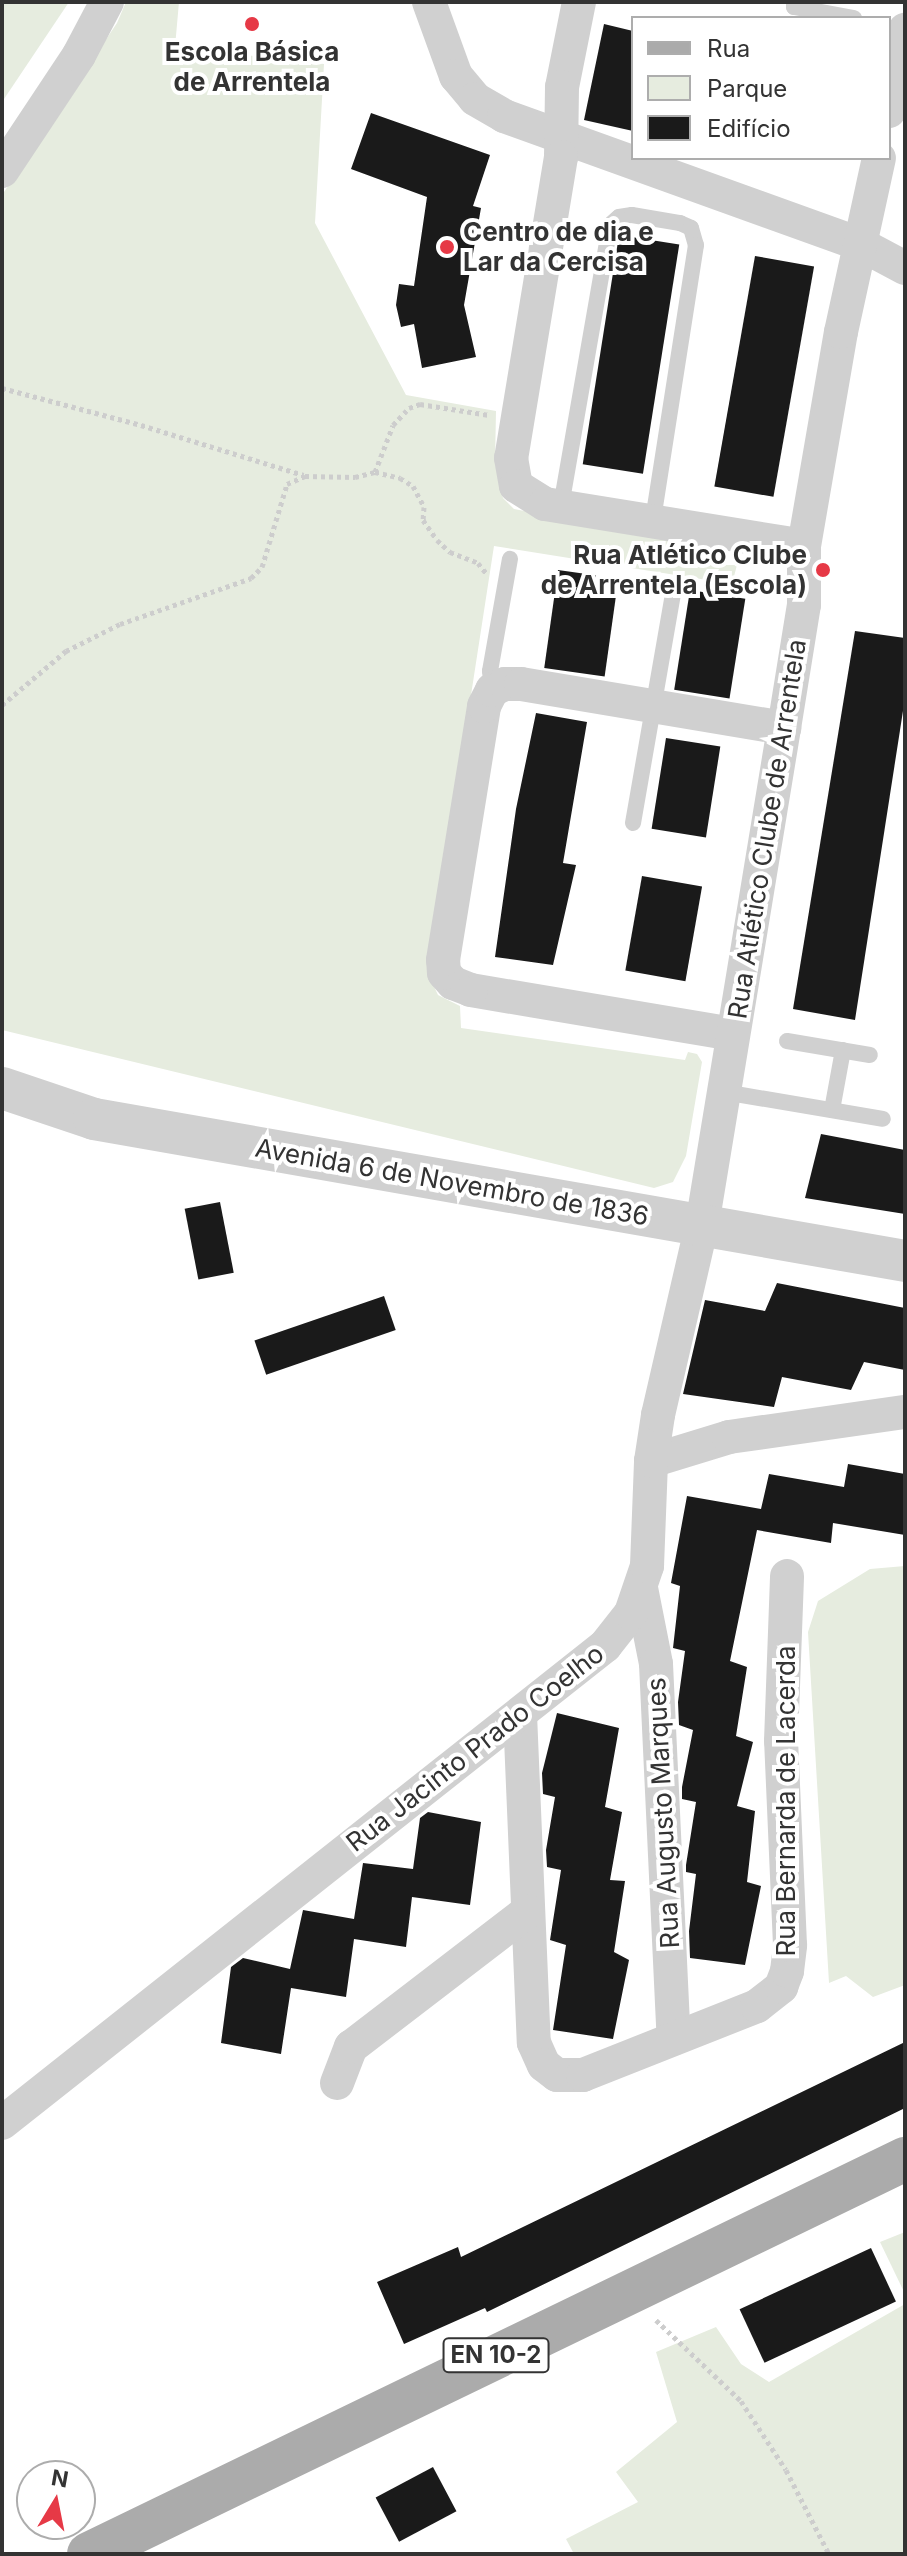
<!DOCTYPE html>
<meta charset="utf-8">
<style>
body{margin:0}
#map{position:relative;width:907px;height:2556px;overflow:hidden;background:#fff;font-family:Inter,sans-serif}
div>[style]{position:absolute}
.green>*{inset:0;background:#e6ecdf}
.building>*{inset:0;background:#1a1a1a;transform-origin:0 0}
.path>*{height:5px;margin-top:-2.5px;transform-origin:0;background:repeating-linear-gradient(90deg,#cdcdcd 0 4px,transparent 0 8px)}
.service>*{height:16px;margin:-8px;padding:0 8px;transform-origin:8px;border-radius:8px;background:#d0d0d0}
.minor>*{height:34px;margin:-17px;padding:0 17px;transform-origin:17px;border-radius:17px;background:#d0d0d0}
.tertiary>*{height:42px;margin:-21px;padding:0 21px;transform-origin:21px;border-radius:21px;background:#d0d0d0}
.primary>*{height:44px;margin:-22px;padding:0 22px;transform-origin:22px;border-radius:22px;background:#ababab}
.dots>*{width:22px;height:22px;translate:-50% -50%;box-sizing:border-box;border:4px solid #fff;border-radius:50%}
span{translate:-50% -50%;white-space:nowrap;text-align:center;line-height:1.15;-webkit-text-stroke:8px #fff;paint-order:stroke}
.shield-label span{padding:2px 6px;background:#fff;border:2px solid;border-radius:6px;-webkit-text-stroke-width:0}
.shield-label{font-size:24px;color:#333;font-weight:700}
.poi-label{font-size:26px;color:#333;font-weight:700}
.left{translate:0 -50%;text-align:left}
.right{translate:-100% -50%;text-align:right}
.street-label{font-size:26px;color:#333}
.frame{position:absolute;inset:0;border:4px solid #333;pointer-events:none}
.legend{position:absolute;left:631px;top:16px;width:260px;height:144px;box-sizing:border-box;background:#fff;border:2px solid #adadad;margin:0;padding:10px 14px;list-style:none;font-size:24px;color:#333}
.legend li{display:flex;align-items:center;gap:16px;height:40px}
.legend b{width:40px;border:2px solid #adadad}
.north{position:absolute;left:16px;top:2460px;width:80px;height:80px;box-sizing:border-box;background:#fff;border:2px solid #adadad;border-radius:50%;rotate:10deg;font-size:22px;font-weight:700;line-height:32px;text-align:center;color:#333}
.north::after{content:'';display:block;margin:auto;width:28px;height:36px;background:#e63946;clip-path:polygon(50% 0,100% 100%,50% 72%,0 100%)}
</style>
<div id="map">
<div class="green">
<div style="clip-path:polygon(2px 2px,69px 2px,2px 102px)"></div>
<div style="clip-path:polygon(126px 2px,179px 2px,175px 47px,324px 64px,315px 223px,406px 395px,496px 411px,495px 463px,503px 498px,514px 509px,722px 549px,720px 565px,737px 565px,732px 584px,494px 546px,428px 974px,438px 995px,460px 1006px,461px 1028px,685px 1060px,688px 1052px,697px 1054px,702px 1062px,686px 1156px,673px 1182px,654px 1188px,2px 1030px,2px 195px,117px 23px)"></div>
<div style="clip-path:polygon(905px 1566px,905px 1985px,873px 1997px,846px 1976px,829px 1983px,808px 1632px,818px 1601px,870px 1569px)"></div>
<div style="clip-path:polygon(905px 2232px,905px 2294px,880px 2242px)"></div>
<div style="clip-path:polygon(905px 2304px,905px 2554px,574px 2554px,566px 2539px,638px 2502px,616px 2472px,677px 2422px,656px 2352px,716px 2327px,741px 2364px,769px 2382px)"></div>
</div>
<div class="building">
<div style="clip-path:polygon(604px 24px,633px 31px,633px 131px,584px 120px)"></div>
<div style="clip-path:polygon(371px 113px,490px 155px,473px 206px,481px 208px,464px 305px,476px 357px,422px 368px,414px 324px,401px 327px,396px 305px,399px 284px,414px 286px,427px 197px,351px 169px)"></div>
<div style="left:619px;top:235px;width:61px;height:232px;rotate:9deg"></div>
<div style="left:755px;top:256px;width:60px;height:234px;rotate:10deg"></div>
<div style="left:558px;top:570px;width:61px;height:99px;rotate:8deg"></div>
<div style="left:690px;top:590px;width:56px;height:101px;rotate:9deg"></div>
<div style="clip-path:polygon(855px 631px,905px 638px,905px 698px,855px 1020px,793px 1009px)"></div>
<div style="clip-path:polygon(536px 713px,587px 722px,563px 863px,576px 865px,553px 965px,495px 957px,516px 809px)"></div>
<div style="left:666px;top:738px;width:55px;height:92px;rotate:9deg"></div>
<div style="left:642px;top:876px;width:61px;height:96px;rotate:10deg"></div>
<div style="clip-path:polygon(821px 1134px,905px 1150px,905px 1214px,805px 1198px)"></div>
<div style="left:220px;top:1202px;width:72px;height:36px;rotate:79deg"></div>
<div style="clip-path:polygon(777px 1283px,905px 1308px,905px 1370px,864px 1362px,851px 1390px,782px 1377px,774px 1407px,683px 1394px,705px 1300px,765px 1311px)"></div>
<div style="left:384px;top:1296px;width:36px;height:137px;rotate:71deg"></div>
<div style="clip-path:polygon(848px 1464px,905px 1474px,905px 1535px,833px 1523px,831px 1543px,757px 1530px,730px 1661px,747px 1667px,736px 1736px,753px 1742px,737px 1806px,755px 1811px,747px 1882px,761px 1886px,745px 1965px,690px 1958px,689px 1931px,696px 1874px,686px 1872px,686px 1865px,696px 1802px,682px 1799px,682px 1787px,693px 1730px,679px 1725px,678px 1702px,685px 1651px,673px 1648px,680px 1586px,671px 1583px,687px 1496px,761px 1509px,769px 1474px,844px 1487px)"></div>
<div style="clip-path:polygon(557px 1713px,619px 1728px,605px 1807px,622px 1812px,610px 1880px,625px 1881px,614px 1952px,629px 1960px,613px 2039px,553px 2030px,566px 1945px,550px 1940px,561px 1870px,547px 1867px,546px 1850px,555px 1797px,543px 1794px,542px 1773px)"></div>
<div style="clip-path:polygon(428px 1812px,481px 1822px,470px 1905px,412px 1897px,406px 1947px,354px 1939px,346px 1997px,291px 1988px,281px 2054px,221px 2043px,231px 1967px,243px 1958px,290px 1969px,303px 1910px,354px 1919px,363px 1863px,413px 1869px,420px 1818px)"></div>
<div style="clip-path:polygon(905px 2042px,905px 2108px,487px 2312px,485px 2308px,404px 2344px,377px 2282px,458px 2247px,461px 2257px)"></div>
<div style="left:871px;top:2248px;width:59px;height:145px;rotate:65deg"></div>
<div style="left:433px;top:2467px;width:50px;height:65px;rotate:62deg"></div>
</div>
<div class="path">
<div style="left:2px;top:388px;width:144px;rotate:14.9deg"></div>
<div style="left:141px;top:425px;width:170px;rotate:17.1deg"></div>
<div style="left:375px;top:472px;width:50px;rotate:-69deg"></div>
<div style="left:393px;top:425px;width:23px;rotate:-47deg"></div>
<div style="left:409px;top:408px;width:12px;rotate:-20deg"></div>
<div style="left:420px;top:404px;width:70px;rotate:9.1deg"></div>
<div style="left:2px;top:705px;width:84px;rotate:-40.2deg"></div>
<div style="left:66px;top:651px;width:60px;rotate:-26.6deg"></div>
<div style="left:120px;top:624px;width:139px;rotate:-19.3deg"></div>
<div style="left:251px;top:578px;width:16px;rotate:-45deg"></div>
<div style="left:262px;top:567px;width:87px;rotate:-73.2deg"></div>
<div style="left:287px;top:484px;width:20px;rotate:-24deg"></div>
<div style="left:305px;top:476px;width:50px;rotate:1.1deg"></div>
<div style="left:355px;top:477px;width:21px;rotate:-14deg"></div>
<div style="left:375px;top:472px;width:26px;rotate:13deg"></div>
<div style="left:400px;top:478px;width:15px;rotate:32deg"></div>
<div style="left:413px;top:486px;width:24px;rotate:62deg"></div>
<div style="left:424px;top:507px;width:13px;rotate:94deg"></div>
<div style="left:423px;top:520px;width:24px;rotate:55deg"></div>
<div style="left:437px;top:540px;width:18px;rotate:43deg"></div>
<div style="left:450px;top:552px;width:30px;rotate:21deg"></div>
<div style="left:478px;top:563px;width:13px;rotate:51deg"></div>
<div style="left:656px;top:2320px;width:117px;rotate:43.6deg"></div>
<div style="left:741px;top:2401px;width:82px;rotate:56.9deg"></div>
<div style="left:786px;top:2470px;width:94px;rotate:62.9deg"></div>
</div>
<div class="service">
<div style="left:794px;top:2px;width:5px;rotate:90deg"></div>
<div style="left:794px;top:7px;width:61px;rotate:10.4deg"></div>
<div style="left:561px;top:506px;width:285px;rotate:-80.1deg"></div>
<div style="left:610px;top:225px;width:12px;rotate:-42deg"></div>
<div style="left:619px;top:217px;width:13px;rotate:-9deg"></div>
<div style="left:632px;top:215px;width:49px;rotate:9.5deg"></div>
<div style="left:680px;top:223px;width:12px;rotate:24deg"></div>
<div style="left:691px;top:228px;width:18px;rotate:74deg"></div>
<div style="left:696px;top:245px;width:279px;rotate:98.9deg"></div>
<div style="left:492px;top:690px;width:19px;rotate:-96deg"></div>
<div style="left:490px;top:671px;width:114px;rotate:-79.9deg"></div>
<div style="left:633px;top:823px;width:238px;rotate:-80.1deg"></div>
<div style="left:787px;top:1041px;width:84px;rotate:9.6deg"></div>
<div style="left:724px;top:1092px;width:161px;rotate:9.6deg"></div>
<div style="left:832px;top:1110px;width:61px;rotate:-79.6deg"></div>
</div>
<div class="minor">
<div style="left:429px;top:2px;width:79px;rotate:70deg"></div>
<div style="left:456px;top:76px;width:30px;rotate:50deg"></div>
<div style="left:475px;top:99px;width:34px;rotate:30deg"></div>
<div style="left:504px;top:116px;width:378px;rotate:19.8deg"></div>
<div style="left:860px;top:244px;width:51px;rotate:28.1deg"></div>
<div style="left:579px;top:2px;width:87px;rotate:101.3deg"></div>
<div style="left:562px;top:87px;width:70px;rotate:90.8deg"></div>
<div style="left:561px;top:157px;width:305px;rotate:99.4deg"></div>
<div style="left:511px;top:458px;width:28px;rotate:80deg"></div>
<div style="left:516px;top:486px;width:34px;rotate:32deg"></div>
<div style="left:545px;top:504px;width:262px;rotate:9.2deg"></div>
<div style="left:889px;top:111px;width:83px;rotate:-78.8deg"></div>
<div style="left:2px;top:171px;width:139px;rotate:-56.4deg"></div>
<div style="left:79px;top:55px;width:60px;rotate:-62.2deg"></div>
<div style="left:733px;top:1034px;width:266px;rotate:-170.5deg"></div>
<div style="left:471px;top:990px;width:19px;rotate:-159deg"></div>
<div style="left:453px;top:983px;width:13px;rotate:-132deg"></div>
<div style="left:444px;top:973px;width:13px;rotate:-94deg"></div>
<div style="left:443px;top:960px;width:257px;rotate:-80.8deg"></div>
<div style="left:484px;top:706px;width:18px;rotate:-63deg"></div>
<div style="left:492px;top:690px;width:14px;rotate:-25deg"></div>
<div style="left:505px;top:684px;width:16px"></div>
<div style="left:521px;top:684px;width:267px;rotate:9.5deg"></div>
<div style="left:651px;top:1461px;width:82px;rotate:-17.1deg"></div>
<div style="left:729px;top:1437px;width:178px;rotate:-8.1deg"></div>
<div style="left:641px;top:1588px;width:77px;rotate:78.8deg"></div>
<div style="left:656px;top:1664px;width:375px;rotate:87.3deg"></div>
<div style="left:520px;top:1714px;width:329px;rotate:87.6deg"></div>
<div style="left:534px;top:2043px;width:24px;rotate:66deg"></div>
<div style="left:544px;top:2065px;width:16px;rotate:38deg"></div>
<div style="left:557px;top:2075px;width:26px"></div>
<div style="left:583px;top:2075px;width:187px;rotate:-21.6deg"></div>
<div style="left:757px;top:2006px;width:31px;rotate:-38deg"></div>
<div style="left:781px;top:1987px;width:17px;rotate:-69deg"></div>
<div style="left:787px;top:1971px;width:26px;rotate:-83deg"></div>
<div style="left:790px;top:1945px;width:204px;rotate:-92.5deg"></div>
<div style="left:781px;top:1741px;width:165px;rotate:-87.9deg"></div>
<div style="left:337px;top:2083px;width:39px;rotate:-69deg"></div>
<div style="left:351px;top:2047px;width:223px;rotate:-37.5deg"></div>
<div style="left:2px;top:2123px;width:769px;rotate:-38.35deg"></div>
<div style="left:605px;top:1646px;width:42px;rotate:-51.8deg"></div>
<div style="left:631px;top:1613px;width:50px;rotate:-71.2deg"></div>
<div style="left:647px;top:1566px;width:105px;rotate:-87.8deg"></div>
<div style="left:651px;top:1461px;width:47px;rotate:-81.3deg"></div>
<div style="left:658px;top:1415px;width:195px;rotate:-77deg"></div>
<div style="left:702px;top:1225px;width:504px;rotate:-80.63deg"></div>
<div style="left:784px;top:728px;width:125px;rotate:-80.8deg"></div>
<div style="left:804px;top:605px;width:59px;rotate:-90deg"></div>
<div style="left:804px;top:546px;width:217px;rotate:-80.2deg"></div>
<div style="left:841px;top:332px;width:178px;rotate:-77.7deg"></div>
</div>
<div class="tertiary">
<div style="left:2px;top:1088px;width:97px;rotate:18.6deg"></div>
<div style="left:94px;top:1119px;width:823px;rotate:9.93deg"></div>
</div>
<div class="primary">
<div style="left:89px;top:2554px;width:907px;rotate:-25.83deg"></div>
</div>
<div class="dots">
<div style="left:252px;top:24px;background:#e63946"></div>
<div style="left:447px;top:247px;background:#e63946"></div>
<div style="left:823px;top:570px;background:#e63946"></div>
</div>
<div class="shield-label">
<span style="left:496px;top:2355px">EN 10-2</span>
</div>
<div class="poi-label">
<span style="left:252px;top:67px">Escola Básica<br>de Arrentela</span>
<span class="left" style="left:463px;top:247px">Centro de dia e<br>Lar da Cercisa</span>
<span class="right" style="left:807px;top:570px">Rua Atlético Clube<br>de Arrentela (Escola)</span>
</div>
<div class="street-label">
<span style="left:767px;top:829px;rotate:-81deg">Rua Atlético Clube de Arrentela</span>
<span style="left:452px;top:1182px;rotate:10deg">Avenida 6 de Novembro de 1836</span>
<span style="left:475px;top:1748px;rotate:-38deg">Rua Jacinto Prado Coelho</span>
<span style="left:786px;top:1801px;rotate:-90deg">Rua Bernarda de Lacerda</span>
<span style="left:663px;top:1813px;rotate:-93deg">Rua Augusto Marques</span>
</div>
<div class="frame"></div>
<ul class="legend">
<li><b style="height:10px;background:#ababab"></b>Rua</li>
<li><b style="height:22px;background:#e6ecdf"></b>Parque</li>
<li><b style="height:22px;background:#1a1a1a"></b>Edifício</li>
</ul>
<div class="north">N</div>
</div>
